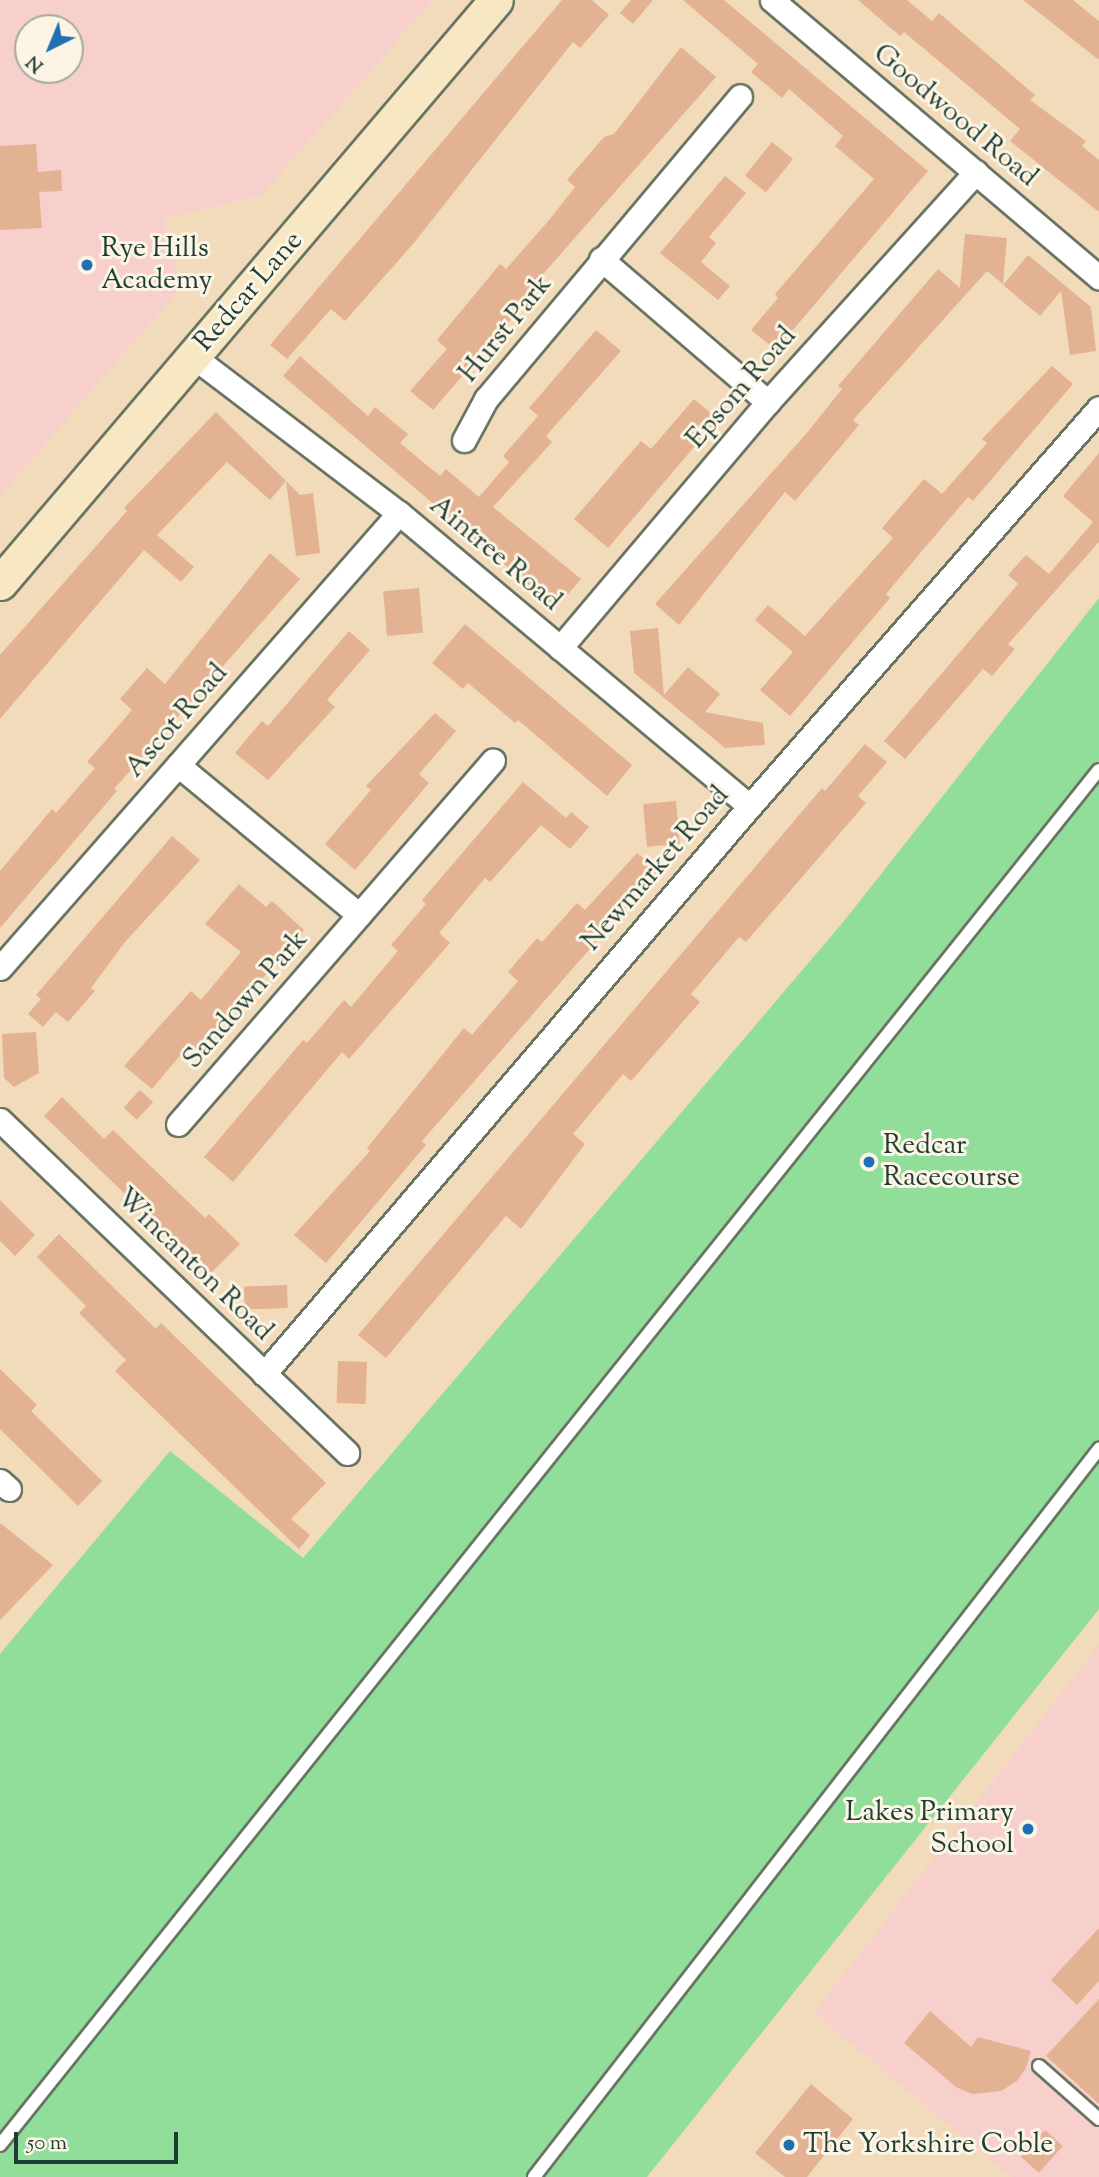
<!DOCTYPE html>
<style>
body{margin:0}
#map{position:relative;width:1099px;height:2177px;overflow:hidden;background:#f2dbbb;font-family:"Sorts Mill Goudy",serif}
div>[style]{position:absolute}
.built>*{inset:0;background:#f7d0cb}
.green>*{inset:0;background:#91dd9a}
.building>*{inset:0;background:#e3b293;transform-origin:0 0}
.roads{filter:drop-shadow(2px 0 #697463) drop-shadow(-2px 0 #697463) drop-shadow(0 2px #697463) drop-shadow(0 -2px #697463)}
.service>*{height:12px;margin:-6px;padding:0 6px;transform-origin:6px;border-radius:6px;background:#fff}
.minor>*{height:23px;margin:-11.5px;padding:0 11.5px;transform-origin:11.5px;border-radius:11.5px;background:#fff}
.secondary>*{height:33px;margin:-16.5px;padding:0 16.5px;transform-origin:16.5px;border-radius:16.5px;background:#f7e8c3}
.dots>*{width:19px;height:19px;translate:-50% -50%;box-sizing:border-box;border:4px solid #fcf5e5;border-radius:50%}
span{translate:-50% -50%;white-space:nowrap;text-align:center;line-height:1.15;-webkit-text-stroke:6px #fcf5e5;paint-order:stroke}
.street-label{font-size:28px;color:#1f3d34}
.poi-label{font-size:28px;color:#1f3d34}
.left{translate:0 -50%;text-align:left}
.right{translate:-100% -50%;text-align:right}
.north{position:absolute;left:14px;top:14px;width:70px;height:70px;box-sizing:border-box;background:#fcf5e5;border:2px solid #a4ab9e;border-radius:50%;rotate:223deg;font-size:19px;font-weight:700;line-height:28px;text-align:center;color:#1f3d34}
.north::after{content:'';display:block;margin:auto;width:24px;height:32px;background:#1f6fb2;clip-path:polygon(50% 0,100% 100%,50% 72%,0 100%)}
.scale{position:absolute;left:14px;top:2132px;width:164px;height:32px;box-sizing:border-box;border:4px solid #1f3d34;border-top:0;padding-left:9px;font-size:21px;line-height:24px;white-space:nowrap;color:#1f3d34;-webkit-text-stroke:5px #fcf5e5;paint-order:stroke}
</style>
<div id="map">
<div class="built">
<div style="clip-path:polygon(evenodd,0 0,433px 0,261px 196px,164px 218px,180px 289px,0 496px,0 0,28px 28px,70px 28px,70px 70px,28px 70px,28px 28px)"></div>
<div style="clip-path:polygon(1099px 1644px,1099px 2177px,1011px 2177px,814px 2013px)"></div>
</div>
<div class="green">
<div style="clip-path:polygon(1099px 598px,1099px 1609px,647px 2177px,0 2177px,0 1654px,170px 1451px,303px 1558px,844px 921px)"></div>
</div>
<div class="building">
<div style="clip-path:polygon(562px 0,592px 0,609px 15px,580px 48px,573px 42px,413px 244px,345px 321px,331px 309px,287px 359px,270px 345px)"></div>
<div style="clip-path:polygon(631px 0,653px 0,633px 24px,620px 13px)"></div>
<div style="clip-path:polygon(683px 0,724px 0,928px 171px,776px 350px,751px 330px,778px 298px,775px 294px,874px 179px,835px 146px,843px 136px,789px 89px,782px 98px,751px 72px,758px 64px)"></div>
<div style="clip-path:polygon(858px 0,907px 0,932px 21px,939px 13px,1035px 95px,1030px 100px,1086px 141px,1082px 146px,1099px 160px,1099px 212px,1010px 141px,1020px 129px,904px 32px,900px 36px)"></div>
<div style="clip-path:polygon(1023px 0,1073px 0,1099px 21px,1099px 60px)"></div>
<div style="clip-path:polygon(681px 47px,716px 77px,530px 289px,534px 293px,433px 410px,410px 391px,447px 349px,437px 340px,500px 264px,506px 269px,550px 219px,575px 187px,567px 180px,604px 137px,614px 134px)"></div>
<div style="left:772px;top:142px;width:27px;height:43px;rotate:39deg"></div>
<div style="clip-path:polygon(36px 144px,38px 172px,61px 170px,62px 191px,39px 192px,42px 228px,0 230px,0 146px)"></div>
<div style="clip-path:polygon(725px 176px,746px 193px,709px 237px,716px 243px,701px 262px,730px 286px,718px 300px,660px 253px)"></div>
<div style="clip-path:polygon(965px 234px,1007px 238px,1003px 284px,987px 271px,853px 420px,859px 425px,795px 501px,785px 492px,679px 625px,655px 604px,806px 434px,842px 389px,838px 386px,938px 269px,960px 288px)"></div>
<div style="clip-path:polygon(1028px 255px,1091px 307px,1096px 351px,1070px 355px,1061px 291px,1040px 316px,1003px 285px)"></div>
<div style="clip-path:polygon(596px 330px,621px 351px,546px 436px,552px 442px,493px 507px,581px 579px,556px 608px,283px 376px,300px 356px,368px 416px,375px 407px,408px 434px,400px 443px,440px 476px,446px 469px,479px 497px,509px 462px,503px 456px,538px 416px,529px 408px)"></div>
<div style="clip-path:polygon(1052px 366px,1073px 384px,973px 501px,968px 497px,922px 551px,886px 594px,890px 598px,790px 716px,760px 690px,793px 652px,755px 620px,768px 605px,805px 636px,893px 538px,882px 528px,924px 479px,942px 494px,987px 443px,982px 439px)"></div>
<div style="clip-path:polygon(694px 399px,718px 419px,608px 548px,574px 519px,641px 441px,651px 449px)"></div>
<div style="clip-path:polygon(216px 412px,286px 481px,270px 500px,227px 462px,157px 535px,194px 567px,181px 582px,144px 550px,0 719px,0 655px,127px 511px,124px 508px)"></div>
<div style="clip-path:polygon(1099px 453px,1099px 542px,1008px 644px,1015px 649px,992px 676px,983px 669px,905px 759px,884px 741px,1018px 584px,1008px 575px,1026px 555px,1049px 574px,1093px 522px,1063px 496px)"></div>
<div style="clip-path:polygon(286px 481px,300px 495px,313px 493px,320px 553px,296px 556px)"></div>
<div style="clip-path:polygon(270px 553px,300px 579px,114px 789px,117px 791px,0 928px,0 871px,52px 809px,56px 813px,95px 768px,87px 762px,132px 710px,120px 699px,147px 668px,165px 684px)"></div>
<div style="left:419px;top:588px;width:45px;height:36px;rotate:85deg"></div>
<div style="clip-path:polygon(465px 624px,632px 765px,607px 796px,518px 720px,515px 723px,468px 683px,463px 689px,432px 663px)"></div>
<div style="clip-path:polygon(658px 628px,664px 695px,688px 667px,720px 694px,705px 712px,763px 723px,765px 745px,725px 748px,634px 673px,630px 631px)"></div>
<div style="clip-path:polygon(349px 631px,370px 650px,327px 700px,335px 707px,268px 780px,235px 753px,262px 721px,268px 726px)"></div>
<div style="clip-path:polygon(435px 713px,456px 731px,419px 774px,429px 783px,355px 870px,325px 844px,371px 790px,366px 786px)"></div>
<div style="clip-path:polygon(865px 744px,887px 762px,858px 796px,866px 803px,746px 942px,739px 937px,691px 994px,700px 1002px,631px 1081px,623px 1074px,573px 1134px,585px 1144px,521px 1229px,506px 1216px,386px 1358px,358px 1335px,822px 788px,825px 791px)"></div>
<div style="clip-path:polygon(523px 782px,566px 818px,571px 812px,589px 827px,570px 849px,541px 825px,490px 882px,485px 878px,439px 933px,450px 943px,349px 1059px,342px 1052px,233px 1182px,204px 1157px,303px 1040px,307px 1043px,344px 1000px,351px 1007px,398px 951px,391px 945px,426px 904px,422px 900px)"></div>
<div style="left:676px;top:801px;width:43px;height:33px;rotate:85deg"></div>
<div style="clip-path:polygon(172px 836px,200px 860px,125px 942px,91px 988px,95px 991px,68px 1022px,56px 1012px,43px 1027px,28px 1014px,41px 999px,36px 995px)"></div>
<div style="clip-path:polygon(637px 853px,658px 871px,422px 1141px,426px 1145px,326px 1263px,294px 1235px,370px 1151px,367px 1148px,464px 1028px,472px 1035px,518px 981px,508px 972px,537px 938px,542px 942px,577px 903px,585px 910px)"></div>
<div style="clip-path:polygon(239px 884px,266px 907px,272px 901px,304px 930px,198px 1054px,188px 1046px,152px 1089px,124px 1066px,191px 991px,201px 1000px,241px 952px,205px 924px)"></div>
<div style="clip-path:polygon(36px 1032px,39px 1073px,14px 1087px,4px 1078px,2px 1034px)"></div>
<div style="left:140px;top:1090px;width:18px;height:24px;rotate:43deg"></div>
<div style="clip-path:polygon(62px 1097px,104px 1139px,113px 1130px,205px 1218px,209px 1214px,240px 1244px,209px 1275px,44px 1116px)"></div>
<div style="clip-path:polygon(0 1200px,35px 1235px,15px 1256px,0 1241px)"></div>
<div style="clip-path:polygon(59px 1234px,156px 1329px,161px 1323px,326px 1483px,291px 1519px,310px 1535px,299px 1549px,115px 1371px,126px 1360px,79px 1313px,86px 1306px,37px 1257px)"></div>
<div style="left:287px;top:1285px;width:23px;height:43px;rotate:88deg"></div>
<div style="left:338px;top:1361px;width:29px;height:42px;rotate:2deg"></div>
<div style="clip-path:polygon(0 1369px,37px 1405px,31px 1411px,102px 1481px,78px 1506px,0 1429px)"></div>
<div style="clip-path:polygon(0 1523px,53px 1565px,0 1620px)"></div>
<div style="clip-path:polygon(1099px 1928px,1099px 1981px,1077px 2005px,1051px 1980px)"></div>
<div style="clip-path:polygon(1099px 1999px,1099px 2104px,1046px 2056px)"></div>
<div style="clip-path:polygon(930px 2011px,971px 2047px,978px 2037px,1031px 2051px,1026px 2068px,1017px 2081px,1001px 2091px,972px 2094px,956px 2087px,904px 2043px)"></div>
<div style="clip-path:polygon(811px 2084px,853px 2119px,807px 2177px,785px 2177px,755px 2153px)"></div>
<div style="left:1045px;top:2130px;width:24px;height:36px;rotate:42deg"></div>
</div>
<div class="roads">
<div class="service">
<div style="left:1039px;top:2066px;width:80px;rotate:41.5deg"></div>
<div style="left:0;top:2145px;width:1760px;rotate:-51.37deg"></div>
<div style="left:534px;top:2177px;width:922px;rotate:-52.19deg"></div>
</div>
<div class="minor">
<div style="left:772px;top:0;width:429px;rotate:40.3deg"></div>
<div style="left:601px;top:259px;width:220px;rotate:40.6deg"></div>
<div style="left:194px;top:357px;width:258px;rotate:37.3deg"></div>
<div style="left:399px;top:513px;width:457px;rotate:39.9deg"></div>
<div style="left:464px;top:440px;width:47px;rotate:-61.8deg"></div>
<div style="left:486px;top:399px;width:395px;rotate:-50deg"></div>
<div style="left:560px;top:648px;width:322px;rotate:-49.8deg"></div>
<div style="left:768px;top:402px;width:310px;rotate:-47.9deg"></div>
<div style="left:178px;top:765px;width:235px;rotate:39.6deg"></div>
<div style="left:0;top:968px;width:605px;rotate:-48.75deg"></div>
<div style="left:0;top:1120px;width:481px;rotate:43.8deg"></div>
<div style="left:178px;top:1124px;width:481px;rotate:-49.1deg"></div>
<div style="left:264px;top:1374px;width:748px;rotate:-49.45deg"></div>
<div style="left:750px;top:806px;width:529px;rotate:-48.75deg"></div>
<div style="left:0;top:1481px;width:12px;rotate:42deg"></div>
</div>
<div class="secondary">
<div style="left:0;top:583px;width:765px;rotate:-49.61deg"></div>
</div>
</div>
<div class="dots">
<div style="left:87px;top:265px;background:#1f6fb2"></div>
<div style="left:869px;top:1162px;background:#1f6fb2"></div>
<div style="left:1028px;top:1829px;background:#1f6fb2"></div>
<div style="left:789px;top:2145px;background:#1f6fb2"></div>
</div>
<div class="street-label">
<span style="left:955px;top:116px;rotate:40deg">Goodwood Road</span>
<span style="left:249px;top:292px;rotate:-49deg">Redcar Lane</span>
<span style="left:506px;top:329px;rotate:-51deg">Hurst Park</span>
<span style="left:742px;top:388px;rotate:-49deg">Epsom Road</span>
<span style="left:495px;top:554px;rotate:40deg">Aintree Road</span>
<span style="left:177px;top:721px;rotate:-49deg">Ascot Road</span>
<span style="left:656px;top:869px;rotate:-49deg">Newmarket Road</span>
<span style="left:246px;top:1000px;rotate:-49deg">Sandown Park</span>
<span style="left:194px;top:1265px;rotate:44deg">Wincanton Road</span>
</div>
<div class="poi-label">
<span class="left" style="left:101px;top:265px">Rye Hills<br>Academy</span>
<span class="left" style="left:883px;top:1162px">Redcar<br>Racecourse</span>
<span class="right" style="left:1014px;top:1829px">Lakes Primary<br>School</span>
<span class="left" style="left:803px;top:2145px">The Yorkshire Coble</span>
</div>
<div class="north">N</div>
<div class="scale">50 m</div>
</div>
